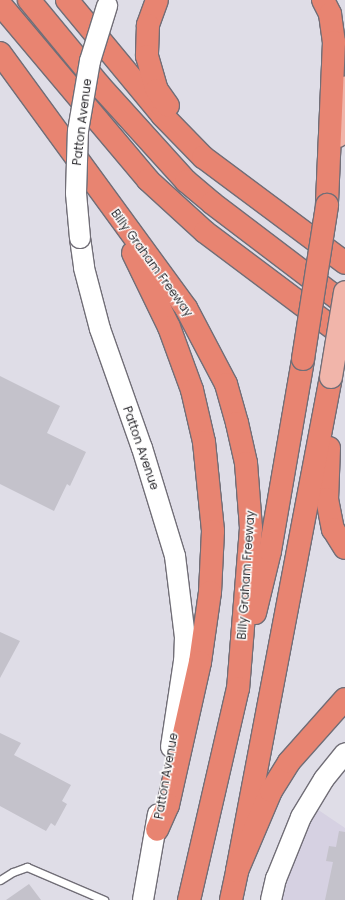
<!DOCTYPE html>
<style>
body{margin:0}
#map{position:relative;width:345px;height:900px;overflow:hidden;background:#dfdde7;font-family:Poppins,sans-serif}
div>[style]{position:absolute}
.built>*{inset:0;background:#d6d1e2}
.building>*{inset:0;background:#c4c2cb}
.roads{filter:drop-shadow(1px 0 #716e77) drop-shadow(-1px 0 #716e77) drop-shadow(0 1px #716e77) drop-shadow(0 -1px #716e77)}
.lane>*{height:7px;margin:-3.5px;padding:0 3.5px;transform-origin:3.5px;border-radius:3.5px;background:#fff}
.secondary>*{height:20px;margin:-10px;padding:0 10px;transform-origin:10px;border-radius:10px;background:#fff}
.primary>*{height:22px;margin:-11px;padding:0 11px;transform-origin:11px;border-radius:11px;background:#f1b5aa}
.highway>*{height:22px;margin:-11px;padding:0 11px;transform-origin:11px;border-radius:11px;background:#e88471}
.bridges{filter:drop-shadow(1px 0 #716e77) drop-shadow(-1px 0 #716e77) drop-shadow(0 1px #716e77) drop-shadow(0 -1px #716e77)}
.secondary-bridge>*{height:20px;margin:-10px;padding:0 10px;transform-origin:10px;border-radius:10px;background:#fff}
.primary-bridge>*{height:22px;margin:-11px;padding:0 11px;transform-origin:11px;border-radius:11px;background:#f1b5aa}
.highway-bridge>*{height:22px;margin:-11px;padding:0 11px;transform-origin:11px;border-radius:11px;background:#e88471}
span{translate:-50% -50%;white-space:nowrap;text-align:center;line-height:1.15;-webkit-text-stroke:3px #fff;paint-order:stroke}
.street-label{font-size:12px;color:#2f2e32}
</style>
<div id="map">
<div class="built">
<div style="clip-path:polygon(314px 807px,345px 828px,345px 900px,278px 900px)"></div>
</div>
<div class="building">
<div style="clip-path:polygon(0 376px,60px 406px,47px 433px,86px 452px,70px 486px,67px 484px,54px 511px,0 484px)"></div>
<div style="clip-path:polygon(0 632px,20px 641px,0 678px)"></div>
<div style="clip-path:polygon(0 733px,21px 743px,14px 755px,71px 785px,62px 801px,67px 804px,55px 826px,51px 823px,46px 831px,0 806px)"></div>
<div style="clip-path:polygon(339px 831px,345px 832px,345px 900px,325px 900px,333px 862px,326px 861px,329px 846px,336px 847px)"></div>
<div style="clip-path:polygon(29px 884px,41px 900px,6px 900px)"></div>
</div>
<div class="roads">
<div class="lane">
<div style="left:0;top:880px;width:15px;rotate:-32deg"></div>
<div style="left:13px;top:872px;width:15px;rotate:-20deg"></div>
<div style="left:27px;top:867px;width:84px;rotate:23.2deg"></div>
</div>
<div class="secondary">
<div style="left:80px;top:238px;width:30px;rotate:82deg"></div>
<div style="left:84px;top:268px;width:63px;rotate:75.3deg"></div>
<div style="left:100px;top:329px;width:126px;rotate:70.6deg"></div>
<div style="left:142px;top:448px;width:113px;rotate:73deg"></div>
<div style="left:175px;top:556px;width:82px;rotate:83deg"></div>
<div style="left:185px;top:637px;width:24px;rotate:92deg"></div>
<div style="left:184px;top:661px;width:87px;rotate:98.6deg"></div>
<div style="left:143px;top:900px;width:87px;rotate:-80.1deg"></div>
<div style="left:271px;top:900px;width:22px;rotate:-77deg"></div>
<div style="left:276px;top:879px;width:67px;rotate:-68deg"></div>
<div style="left:301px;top:817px;width:44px;rotate:-58.8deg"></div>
<div style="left:324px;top:779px;width:33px;rotate:-51deg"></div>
</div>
<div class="primary">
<div style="left:338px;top:136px;width:49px;rotate:-81.7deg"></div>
</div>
<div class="highway">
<div style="left:29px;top:0;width:110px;rotate:50.5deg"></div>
<div style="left:99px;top:85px;width:130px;rotate:47.8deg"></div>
<div style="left:186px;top:181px;width:34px;rotate:40deg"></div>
<div style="left:212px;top:203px;width:167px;rotate:37.2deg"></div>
<div style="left:67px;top:0;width:149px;rotate:50.4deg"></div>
<div style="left:162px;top:115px;width:59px;rotate:45.7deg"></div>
<div style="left:203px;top:157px;width:177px;rotate:36.7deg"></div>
<div style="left:157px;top:0;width:27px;rotate:110deg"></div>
<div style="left:148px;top:25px;width:31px;rotate:92deg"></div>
<div style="left:147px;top:56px;width:35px;rotate:74deg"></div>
<div style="left:157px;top:90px;width:19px;rotate:55deg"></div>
<div style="left:323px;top:0;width:16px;rotate:63deg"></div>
<div style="left:330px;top:14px;width:28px;rotate:82deg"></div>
<div style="left:334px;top:42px;width:163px;rotate:92.5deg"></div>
<div style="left:0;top:4px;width:230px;rotate:49.9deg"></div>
<div style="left:148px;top:180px;width:77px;rotate:42.4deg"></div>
<div style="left:205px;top:232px;width:175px;rotate:36.9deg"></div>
<div style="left:0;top:53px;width:316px;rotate:53.9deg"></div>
<div style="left:186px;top:308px;width:86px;rotate:62.2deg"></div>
<div style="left:226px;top:384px;width:41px;rotate:74.2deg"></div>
<div style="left:237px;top:423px;width:41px;rotate:77.3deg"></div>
<div style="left:246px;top:463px;width:65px;rotate:85.6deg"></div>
<div style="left:251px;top:528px;width:161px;rotate:94.6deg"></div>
<div style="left:238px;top:688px;width:218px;rotate:103deg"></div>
<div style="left:133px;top:253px;width:82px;rotate:64.1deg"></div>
<div style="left:169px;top:327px;width:67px;rotate:69.9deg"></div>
<div style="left:192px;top:390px;width:53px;rotate:77deg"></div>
<div style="left:204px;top:442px;width:89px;rotate:84.2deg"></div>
<div style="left:213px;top:531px;width:61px;rotate:92.8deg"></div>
<div style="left:210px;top:592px;width:71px;rotate:98.1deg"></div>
<div style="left:200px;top:662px;width:147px;rotate:102.6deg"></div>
<div style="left:168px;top:805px;width:27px;rotate:114deg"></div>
<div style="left:329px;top:448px;width:51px;rotate:92.2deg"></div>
<div style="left:327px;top:499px;width:31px;rotate:79deg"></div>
<div style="left:333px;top:529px;width:22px;rotate:58deg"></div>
<div style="left:255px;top:613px;width:64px;rotate:-76.4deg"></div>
<div style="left:270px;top:551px;width:195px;rotate:-80.2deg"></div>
<div style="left:237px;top:871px;width:503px;rotate:-79.23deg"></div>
<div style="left:231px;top:900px;width:30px;rotate:-78deg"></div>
<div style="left:237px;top:871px;width:87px;rotate:-67deg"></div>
<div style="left:271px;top:791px;width:34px;rotate:-58deg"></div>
<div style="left:289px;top:762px;width:84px;rotate:-48.4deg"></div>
</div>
</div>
<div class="bridges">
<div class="secondary-bridge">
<div style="left:80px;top:238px;width:45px;rotate:-95.1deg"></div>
<div style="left:76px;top:193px;width:62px;rotate:-88.2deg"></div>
<div style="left:78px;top:131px;width:71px;rotate:-80.3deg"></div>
<div style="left:90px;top:61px;width:58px;rotate:-72.8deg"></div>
</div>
<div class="primary-bridge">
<div style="left:331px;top:377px;width:86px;rotate:-80.6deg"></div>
</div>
<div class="highway-bridge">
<div style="left:303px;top:359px;width:156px;rotate:-81.1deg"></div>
</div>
</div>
<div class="street-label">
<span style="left:82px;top:122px;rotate:-83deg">Patton Avenue</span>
<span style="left:152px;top:263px;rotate:54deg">Billy Graham Freeway</span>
<span style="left:141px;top:448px;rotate:71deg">Patton Avenue</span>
<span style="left:246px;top:575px;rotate:-86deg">Billy Graham Freeway</span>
<span style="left:166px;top:776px;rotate:-80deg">Patton Avenue</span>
</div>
</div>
